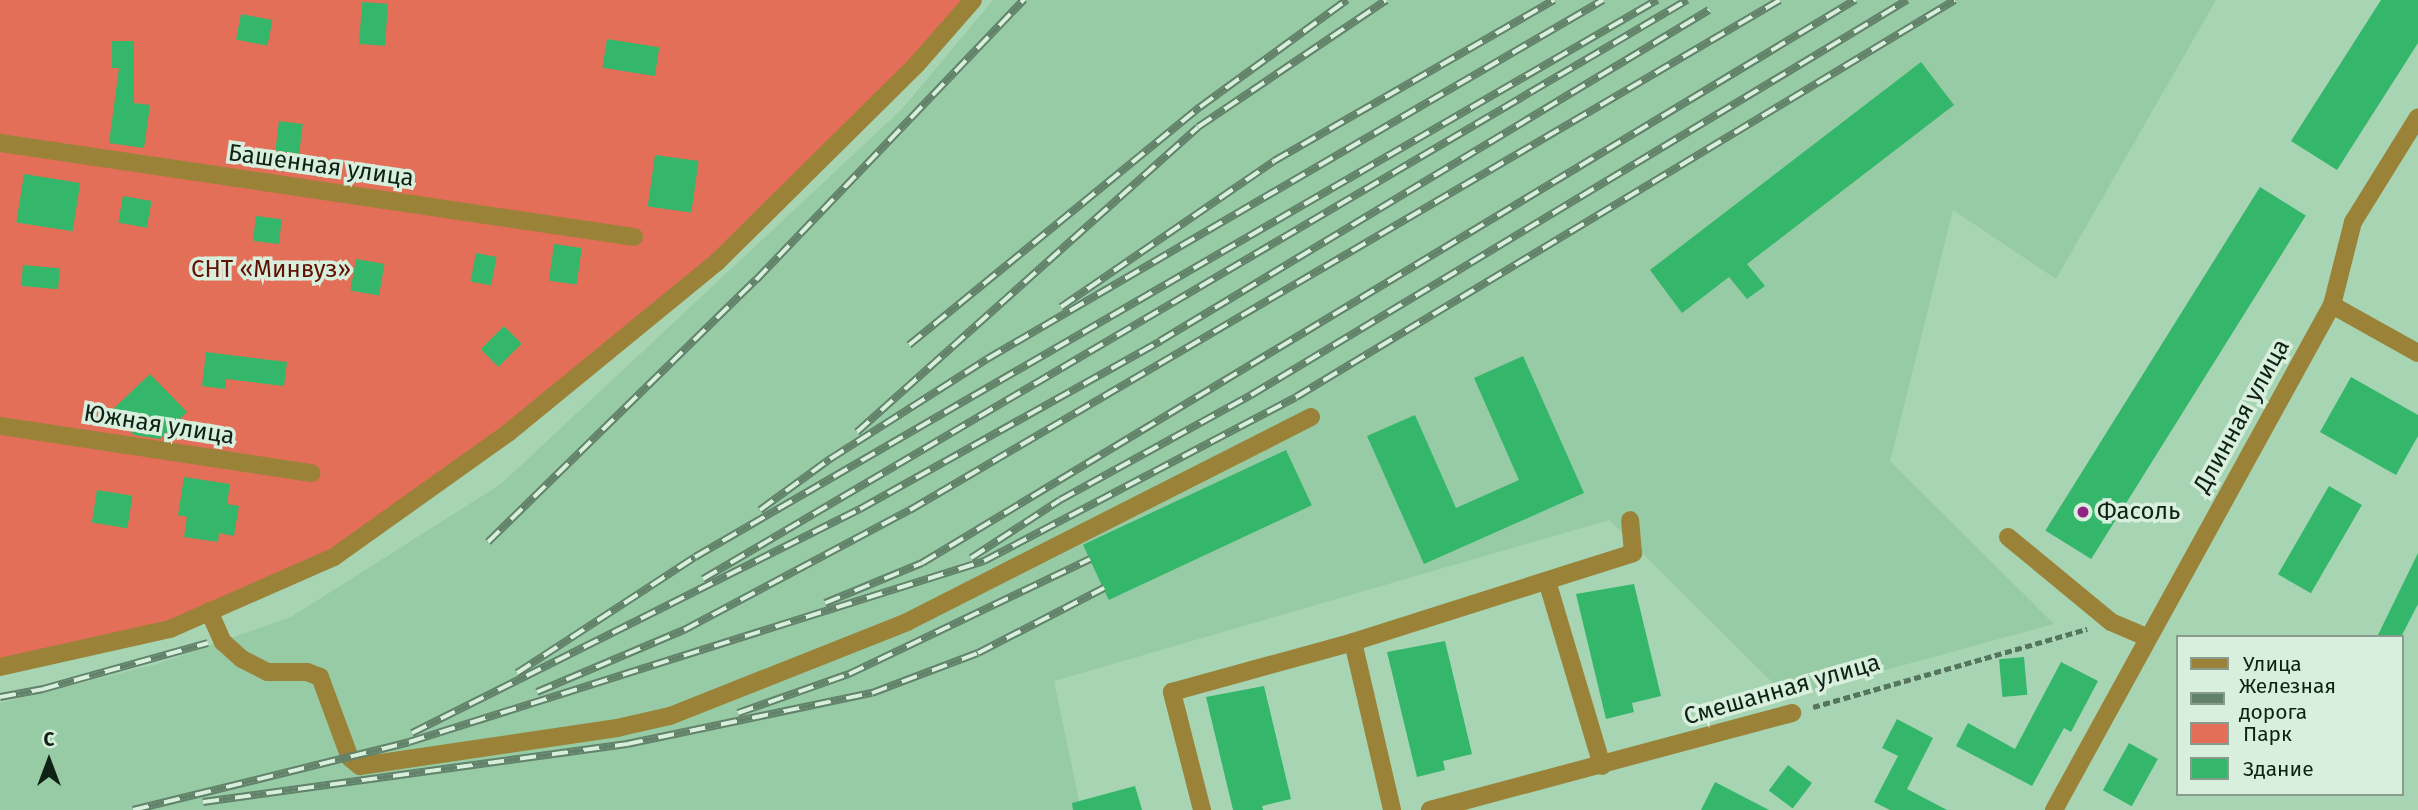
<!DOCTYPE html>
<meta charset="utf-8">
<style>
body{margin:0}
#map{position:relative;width:2418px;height:810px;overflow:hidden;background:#a7d4b3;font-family:"Fira Sans",sans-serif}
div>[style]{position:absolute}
.built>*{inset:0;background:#97cba5}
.green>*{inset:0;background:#e36f58}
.building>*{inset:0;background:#34b76a;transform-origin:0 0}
.path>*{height:4.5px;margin-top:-2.25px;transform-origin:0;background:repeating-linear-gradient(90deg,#56755f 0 7px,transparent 0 10.5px)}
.minor>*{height:18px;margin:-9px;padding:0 9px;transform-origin:9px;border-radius:9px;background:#9a8338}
.rail>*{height:8px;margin-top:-4px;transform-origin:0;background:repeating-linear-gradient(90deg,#d8efdd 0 16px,#62826a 0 32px);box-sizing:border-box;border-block:2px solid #62826a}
.dots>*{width:19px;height:19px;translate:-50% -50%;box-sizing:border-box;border:4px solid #d8efdd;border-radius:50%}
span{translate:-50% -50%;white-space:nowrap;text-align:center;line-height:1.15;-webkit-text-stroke:7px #d8efdd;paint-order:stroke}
.street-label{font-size:24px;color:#0f2014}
.park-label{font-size:24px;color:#601103}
.poi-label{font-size:24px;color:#0f2014}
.left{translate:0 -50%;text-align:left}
.legend{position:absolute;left:2176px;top:635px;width:228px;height:161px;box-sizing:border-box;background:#d8efdd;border:2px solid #889c8d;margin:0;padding:9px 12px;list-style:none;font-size:21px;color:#0f2014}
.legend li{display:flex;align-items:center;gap:14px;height:35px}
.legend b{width:35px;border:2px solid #889c8d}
.north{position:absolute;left:14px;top:726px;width:70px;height:70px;-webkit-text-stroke:5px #d8efdd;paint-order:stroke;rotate:0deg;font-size:19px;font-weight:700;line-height:28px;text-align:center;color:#0f2014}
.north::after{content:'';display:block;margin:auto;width:24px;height:32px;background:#0f2014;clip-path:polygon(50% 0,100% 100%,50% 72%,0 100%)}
</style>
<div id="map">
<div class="built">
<div style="clip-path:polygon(993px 0,2216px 0,2056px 279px,1953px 210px,1890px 461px,2054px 624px,1787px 697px,1609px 520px,1054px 681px,1081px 810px,0 810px,0 703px,157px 664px,291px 617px,501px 484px,902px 109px)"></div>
</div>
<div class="green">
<div style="clip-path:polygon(0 0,973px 0,717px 262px,334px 557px,170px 629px,0 667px)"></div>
</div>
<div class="building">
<div style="clip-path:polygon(2381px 0,2418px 0,2418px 43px,2337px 170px,2291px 141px)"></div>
<div style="left:362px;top:2px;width:26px;height:42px;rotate:4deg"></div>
<div style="left:241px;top:14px;width:32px;height:26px;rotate:11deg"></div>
<div style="left:607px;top:39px;width:53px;height:29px;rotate:9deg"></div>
<div style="clip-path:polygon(112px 41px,134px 41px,134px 103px,150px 105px,144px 148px,109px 143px,119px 68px,112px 68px)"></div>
<div style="clip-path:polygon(1921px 62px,1954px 105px,1747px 264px,1765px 286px,1747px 299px,1729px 277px,1682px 313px,1650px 270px)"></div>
<div style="left:279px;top:121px;width:24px;height:30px;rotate:7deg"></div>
<div style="left:655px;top:155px;width:44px;height:52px;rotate:8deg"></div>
<div style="left:24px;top:174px;width:57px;height:49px;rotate:9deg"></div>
<div style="left:2260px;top:187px;width:54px;height:405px;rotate:32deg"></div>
<div style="left:123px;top:196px;width:29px;height:27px;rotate:10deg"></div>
<div style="left:256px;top:216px;width:26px;height:25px;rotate:7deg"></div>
<div style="left:554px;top:244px;width:28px;height:37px;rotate:8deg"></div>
<div style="left:476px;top:253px;width:21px;height:29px;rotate:11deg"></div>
<div style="left:356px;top:259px;width:29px;height:32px;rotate:10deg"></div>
<div style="left:23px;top:265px;width:37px;height:21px;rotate:5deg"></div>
<div style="left:504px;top:326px;width:25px;height:33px;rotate:45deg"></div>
<div style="clip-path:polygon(206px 352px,287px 362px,284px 386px,226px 379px,225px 389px,202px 386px)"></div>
<div style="clip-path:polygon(1523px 356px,1584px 493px,1424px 564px,1367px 436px,1415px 415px,1456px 508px,1519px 480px,1474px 378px)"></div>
<div style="clip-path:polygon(150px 374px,187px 412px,160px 439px,134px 435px,111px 411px)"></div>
<div style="clip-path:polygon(2351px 377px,2418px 415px,2418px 436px,2396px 475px,2320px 432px)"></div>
<div style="left:1286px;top:450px;width:61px;height:224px;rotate:65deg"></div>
<div style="clip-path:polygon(184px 477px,230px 484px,227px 504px,239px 506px,234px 536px,219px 533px,218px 542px,184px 537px,187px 517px,178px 515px)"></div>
<div style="left:2329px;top:486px;width:38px;height:102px;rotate:30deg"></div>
<div style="left:97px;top:490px;width:36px;height:33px;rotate:9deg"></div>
<div style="clip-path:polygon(2418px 553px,2418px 604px,2401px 637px,2377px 637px)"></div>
<div style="clip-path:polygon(1634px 584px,1661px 696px,1632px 703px,1634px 712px,1606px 719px,1576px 594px)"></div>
<div style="clip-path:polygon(1445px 641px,1472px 754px,1443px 761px,1445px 770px,1417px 777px,1387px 652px)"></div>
<div style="left:2024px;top:657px;width:38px;height:25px;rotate:85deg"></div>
<div style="clip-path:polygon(2061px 662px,2098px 681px,2071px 732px,2064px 728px,2032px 786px,1956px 746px,1968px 723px,2015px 749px)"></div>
<div style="clip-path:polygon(1264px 686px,1291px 799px,1262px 806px,1263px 810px,1233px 810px,1206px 697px)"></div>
<div style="clip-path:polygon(1897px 719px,1933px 738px,1907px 789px,1947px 810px,1890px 810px,1874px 802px,1898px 756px,1882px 748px)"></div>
<div style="left:2129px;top:743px;width:33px;height:54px;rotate:29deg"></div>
<div style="left:1788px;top:765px;width:30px;height:32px;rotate:37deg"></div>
<div style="clip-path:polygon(1715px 782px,1769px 810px,1701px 810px)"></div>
<div style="clip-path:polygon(1135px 786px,1142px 810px,1073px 810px,1072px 803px)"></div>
</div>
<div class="path">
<div style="left:1813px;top:707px;width:285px;rotate:-15.9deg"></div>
</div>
<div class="minor">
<div style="left:0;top:143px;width:641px;rotate:8.43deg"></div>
<div style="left:2332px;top:305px;width:98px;rotate:29.2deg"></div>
<div style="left:0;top:426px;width:315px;rotate:8.6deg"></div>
<div style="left:2008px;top:537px;width:134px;rotate:39.5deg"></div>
<div style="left:2111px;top:622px;width:38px;rotate:23deg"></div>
<div style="left:1547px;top:581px;width:193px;rotate:73.4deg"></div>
<div style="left:209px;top:611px;width:34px;rotate:66deg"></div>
<div style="left:223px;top:642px;width:25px;rotate:42deg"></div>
<div style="left:242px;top:659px;width:28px;rotate:27deg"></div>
<div style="left:267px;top:672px;width:40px"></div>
<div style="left:307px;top:672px;width:14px;rotate:21deg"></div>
<div style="left:320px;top:677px;width:86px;rotate:69.7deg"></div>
<div style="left:350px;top:758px;width:13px;rotate:39deg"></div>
<div style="left:360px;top:766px;width:260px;rotate:-8.4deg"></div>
<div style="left:617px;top:728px;width:54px;rotate:-12.8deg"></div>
<div style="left:670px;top:716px;width:255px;rotate:-21.6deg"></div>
<div style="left:907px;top:622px;width:453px;rotate:-26.9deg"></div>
<div style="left:1353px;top:642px;width:172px;rotate:76.9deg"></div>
<div style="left:0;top:667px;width:174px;rotate:-12.6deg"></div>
<div style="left:170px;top:629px;width:179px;rotate:-23.7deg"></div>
<div style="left:334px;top:557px;width:214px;rotate:-35.5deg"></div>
<div style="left:508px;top:433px;width:270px;rotate:-39.3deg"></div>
<div style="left:717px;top:262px;width:281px;rotate:-44.7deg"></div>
<div style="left:917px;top:64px;width:85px;rotate:-48.8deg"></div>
<div style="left:1202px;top:810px;width:122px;rotate:-104.3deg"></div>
<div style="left:1172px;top:692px;width:188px;rotate:-15.4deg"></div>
<div style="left:1353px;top:642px;width:294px;rotate:-17.6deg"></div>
<div style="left:1633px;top:553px;width:33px;rotate:-95deg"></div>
<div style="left:1430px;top:810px;width:375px;rotate:-15deg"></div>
<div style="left:2054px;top:810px;width:576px;rotate:-61.17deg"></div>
<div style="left:2332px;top:305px;width:86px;rotate:-75.8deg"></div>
<div style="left:2353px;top:222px;width:123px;rotate:-58.2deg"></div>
</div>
<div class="rail">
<div style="left:1061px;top:307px;width:258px;rotate:-34.4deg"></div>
<div style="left:1274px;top:161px;width:323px;rotate:-29.9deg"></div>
<div style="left:909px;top:345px;width:376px;rotate:-39.3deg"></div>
<div style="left:1200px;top:107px;width:182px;rotate:-36.1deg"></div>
<div style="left:857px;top:432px;width:457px;rotate:-41.8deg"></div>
<div style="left:1198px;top:127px;width:227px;rotate:-34deg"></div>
<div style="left:760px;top:510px;width:87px;rotate:-36.1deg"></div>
<div style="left:830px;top:459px;width:186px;rotate:-32.5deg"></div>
<div style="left:987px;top:359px;width:713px;rotate:-30.23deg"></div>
<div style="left:488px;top:542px;width:375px;rotate:-44.4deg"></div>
<div style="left:756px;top:280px;width:388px;rotate:-46.3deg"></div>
<div style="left:971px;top:558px;width:106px;rotate:-33.1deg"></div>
<div style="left:1060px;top:500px;width:218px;rotate:-28.8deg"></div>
<div style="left:1251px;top:395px;width:766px;rotate:-31.05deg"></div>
<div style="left:703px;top:579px;width:1142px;rotate:-30.47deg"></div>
<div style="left:825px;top:603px;width:105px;rotate:-22.4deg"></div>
<div style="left:922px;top:563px;width:1090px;rotate:-31.11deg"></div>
<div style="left:517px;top:673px;width:212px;rotate:-33.1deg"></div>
<div style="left:695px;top:557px;width:1112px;rotate:-30.07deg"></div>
<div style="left:537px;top:692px;width:160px;rotate:-22.9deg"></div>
<div style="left:684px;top:630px;width:256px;rotate:-28deg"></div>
<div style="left:910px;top:510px;width:1008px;rotate:-30.38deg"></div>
<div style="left:0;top:697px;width:44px;rotate:-10.5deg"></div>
<div style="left:43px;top:689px;width:171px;rotate:-15.6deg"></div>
<div style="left:738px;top:713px;width:118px;rotate:-19.4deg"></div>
<div style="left:849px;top:674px;width:267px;rotate:-25.5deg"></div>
<div style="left:412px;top:733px;width:501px;rotate:-26.57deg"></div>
<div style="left:860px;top:509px;width:344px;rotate:-29.2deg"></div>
<div style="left:1160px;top:341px;width:641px;rotate:-31.09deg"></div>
<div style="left:203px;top:802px;width:428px;rotate:-7.8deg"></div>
<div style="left:627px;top:744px;width:250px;rotate:-11.8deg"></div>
<div style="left:872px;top:693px;width:113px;rotate:-20.7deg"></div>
<div style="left:978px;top:653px;width:142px;rotate:-27.3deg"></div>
<div style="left:133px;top:810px;width:284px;rotate:-13.8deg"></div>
<div style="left:409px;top:742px;width:603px;rotate:-17.47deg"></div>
<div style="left:984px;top:561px;width:352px;rotate:-27.7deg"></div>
<div style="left:1296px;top:397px;width:769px;rotate:-31.07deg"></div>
</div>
<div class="dots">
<div style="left:2083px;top:512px;background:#912385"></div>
</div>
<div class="street-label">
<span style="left:321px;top:166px;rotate:8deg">Башенная улица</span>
<span style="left:2242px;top:416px;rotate:-61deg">Длинная улица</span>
<span style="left:159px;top:425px;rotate:9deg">Южная улица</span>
<span style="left:1782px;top:690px;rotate:-16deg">Смешанная улица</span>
</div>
<div class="park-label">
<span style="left:271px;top:270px">СНТ «Минвуз»</span>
</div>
<div class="poi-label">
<span class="left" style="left:2097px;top:512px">Фасоль</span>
</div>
<ul class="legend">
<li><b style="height:9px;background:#9a8338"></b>Улица</li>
<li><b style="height:9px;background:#62826a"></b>Железная дорога</li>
<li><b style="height:19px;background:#e36f58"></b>Парк</li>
<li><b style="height:19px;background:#34b76a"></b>Здание</li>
</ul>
<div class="north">С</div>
</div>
